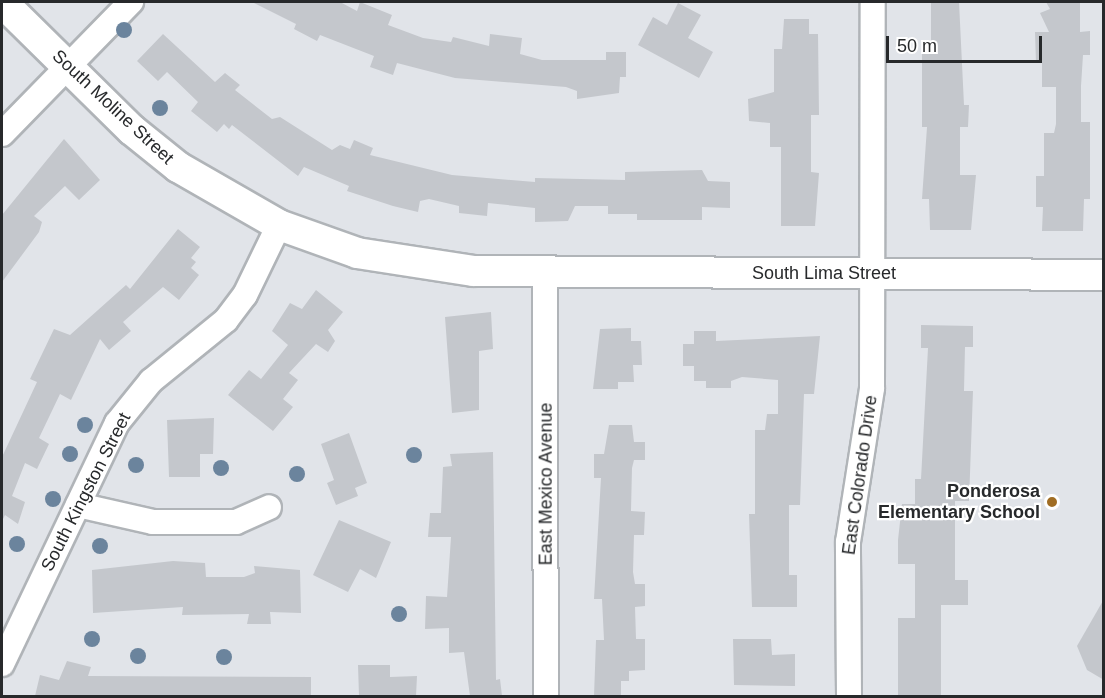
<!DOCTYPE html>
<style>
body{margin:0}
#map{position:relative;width:1105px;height:698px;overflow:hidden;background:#e1e4e9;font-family:Helvetica,sans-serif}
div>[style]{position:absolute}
.building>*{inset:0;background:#c4c7cc}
.roads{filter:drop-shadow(2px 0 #b0b4b8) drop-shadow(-2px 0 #b0b4b8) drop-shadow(0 2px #b0b4b8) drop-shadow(0 -2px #b0b4b8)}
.minor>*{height:24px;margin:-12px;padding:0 12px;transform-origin:12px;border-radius:12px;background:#fff}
.tertiary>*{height:30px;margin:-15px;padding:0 15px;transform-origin:15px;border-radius:15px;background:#fff}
.trees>*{width:16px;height:16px;margin:-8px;border-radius:50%;background:#6b849d}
.dots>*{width:16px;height:16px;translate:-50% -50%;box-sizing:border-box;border:3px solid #fff;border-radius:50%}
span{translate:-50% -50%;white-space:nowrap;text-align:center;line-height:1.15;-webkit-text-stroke:4.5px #fff;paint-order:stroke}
.street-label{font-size:18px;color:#27292b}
.poi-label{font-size:18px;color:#27292b;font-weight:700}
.right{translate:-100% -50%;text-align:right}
.frame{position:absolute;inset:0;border:3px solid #27292b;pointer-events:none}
.scale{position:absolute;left:886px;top:36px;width:156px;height:27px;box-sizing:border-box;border:3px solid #27292b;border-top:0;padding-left:8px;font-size:18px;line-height:21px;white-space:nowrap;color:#27292b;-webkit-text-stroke:4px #fff;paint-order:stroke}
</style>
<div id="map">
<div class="building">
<div style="clip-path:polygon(252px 2px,340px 2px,357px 11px,360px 2px,392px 15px,388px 25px,423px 38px,451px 42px,453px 37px,489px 46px,490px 34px,522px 38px,520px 54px,542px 60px,606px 60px,606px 52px,626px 52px,626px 77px,620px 77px,619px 93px,577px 99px,577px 91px,566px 87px,455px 78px,397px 63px,393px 75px,370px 67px,374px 56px,320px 35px,317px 41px,294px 29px,296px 24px)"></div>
<div style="clip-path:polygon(931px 2px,959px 2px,964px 105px,969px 105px,968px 127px,960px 127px,960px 175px,976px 175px,971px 230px,930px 230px,929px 199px,922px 199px,927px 127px,922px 127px,922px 46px,931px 46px)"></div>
<div style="clip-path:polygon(1046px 2px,1080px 2px,1080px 32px,1090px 31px,1090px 55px,1083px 55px,1081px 86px,1081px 122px,1090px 122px,1090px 199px,1084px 199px,1083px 231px,1042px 231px,1043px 207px,1036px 207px,1036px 176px,1044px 176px,1044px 133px,1054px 133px,1056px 124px,1056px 87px,1042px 87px,1042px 63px,1036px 63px,1035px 32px,1049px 32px,1040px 13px,1050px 9px)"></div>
<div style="clip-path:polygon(678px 3px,701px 15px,688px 38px,713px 52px,699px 78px,638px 45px,653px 17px,667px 25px)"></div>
<div style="clip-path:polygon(784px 19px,809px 19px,809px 34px,818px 34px,819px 115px,811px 115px,811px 172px,819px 173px,815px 226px,781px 226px,781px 147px,770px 147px,770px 123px,749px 121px,748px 99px,774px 92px,774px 49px,782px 49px)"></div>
<div style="clip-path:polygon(163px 34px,215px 82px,225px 73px,240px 85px,235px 90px,272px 119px,280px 117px,332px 150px,340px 145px,350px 149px,354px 140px,373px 148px,370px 155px,452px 175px,535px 182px,535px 178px,625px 180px,625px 172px,702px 170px,708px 181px,730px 182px,730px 208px,702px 207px,702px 220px,637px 220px,637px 214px,608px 214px,608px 206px,575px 206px,568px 221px,535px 222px,535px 208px,488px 203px,487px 216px,459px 213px,459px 206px,429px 199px,420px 201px,418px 212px,393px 206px,347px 191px,349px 186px,304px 167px,298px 176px,232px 125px,229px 129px,224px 124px,217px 132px,191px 111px,198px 102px,167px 72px,158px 81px,137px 61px)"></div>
<div style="clip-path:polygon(64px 139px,100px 180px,79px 200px,65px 186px,34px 216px,42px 222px,39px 232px,2px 282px,2px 215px)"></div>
<div style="clip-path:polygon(178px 229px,200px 247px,191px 258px,196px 262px,191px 268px,199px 275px,179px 300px,163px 287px,123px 322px,131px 331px,109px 350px,100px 339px,71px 400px,60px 394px,39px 438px,49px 444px,37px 469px,25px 463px,12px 496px,25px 502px,18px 524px,5px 515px,2px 521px,2px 457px,37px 382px,30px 379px,54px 329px,70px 335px,126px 285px,130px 289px)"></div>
<div style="clip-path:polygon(316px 290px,343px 312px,328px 330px,335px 341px,328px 352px,316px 344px,289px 373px,298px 380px,283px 399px,293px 407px,273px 431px,228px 395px,249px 370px,261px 379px,288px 345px,272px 331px,290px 303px,302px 309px)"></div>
<div style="clip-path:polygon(491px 312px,493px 349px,479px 351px,479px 410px,452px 413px,445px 317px)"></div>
<div style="clip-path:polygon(921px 325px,973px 326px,973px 347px,965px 347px,964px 391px,973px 391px,969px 501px,955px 501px,955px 580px,968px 580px,968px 605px,941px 605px,941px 696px,898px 696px,898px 618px,915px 618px,915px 564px,898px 564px,898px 540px,902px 504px,915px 504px,915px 479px,921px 479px,928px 348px,921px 348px)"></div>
<div style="clip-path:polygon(631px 328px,631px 341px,641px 341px,642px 365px,633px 365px,634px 382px,618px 382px,618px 389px,593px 389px,600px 329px)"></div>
<div style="clip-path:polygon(694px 331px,716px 331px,716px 341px,820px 336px,814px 394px,804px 394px,800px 505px,789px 505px,789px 575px,797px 575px,797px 607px,752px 607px,749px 514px,755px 514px,755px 430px,765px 430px,767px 414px,778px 414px,778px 380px,742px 377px,731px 381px,731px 388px,706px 388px,706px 381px,694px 381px,694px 366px,683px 366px,683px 344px,694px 344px)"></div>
<div style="clip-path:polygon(214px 418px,213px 454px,200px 454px,200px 477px,169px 477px,167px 420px)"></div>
<div style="clip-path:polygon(609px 425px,632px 425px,634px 442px,645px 442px,645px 460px,634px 460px,632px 468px,631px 511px,645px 512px,644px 535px,634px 535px,633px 572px,635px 584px,645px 584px,645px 606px,635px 607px,636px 639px,645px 639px,645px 670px,629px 671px,629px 681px,621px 681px,621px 696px,594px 696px,596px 640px,604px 640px,602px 599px,594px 599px,601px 478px,594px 478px,594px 454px,604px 454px)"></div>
<div style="clip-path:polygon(349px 433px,367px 483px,355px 488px,358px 496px,336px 505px,327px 483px,334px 480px,321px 444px)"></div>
<div style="clip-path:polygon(493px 452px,496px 680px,500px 679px,502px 696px,470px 696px,464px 652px,449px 653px,449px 628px,425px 629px,426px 596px,447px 597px,451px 537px,428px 537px,430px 513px,441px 513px,443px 467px,452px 466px,450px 454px)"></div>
<div style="clip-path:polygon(339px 520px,391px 542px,376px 578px,360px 569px,348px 592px,313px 575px)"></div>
<div style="clip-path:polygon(173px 561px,205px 563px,206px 577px,244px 577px,255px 573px,254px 566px,300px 570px,301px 613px,270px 612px,271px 624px,247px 624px,249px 614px,182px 615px,183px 607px,93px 613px,92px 570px)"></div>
<div style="clip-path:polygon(1104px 599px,1104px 680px,1087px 670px,1077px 646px)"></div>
<div style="clip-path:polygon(733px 639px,771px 639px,772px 655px,795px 654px,795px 686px,734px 685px)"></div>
<div style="clip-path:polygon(67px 661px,91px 667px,88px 676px,311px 677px,311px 696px,35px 696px,40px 675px,59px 680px)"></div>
<div style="clip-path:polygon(358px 665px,390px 665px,390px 677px,417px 676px,416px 696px,359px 696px)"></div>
</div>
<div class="roads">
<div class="minor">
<div style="left:2px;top:134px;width:185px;rotate:-45.7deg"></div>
<div style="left:545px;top:272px;width:424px;rotate:89.9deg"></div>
<div style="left:78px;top:505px;width:77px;rotate:12.8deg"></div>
<div style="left:153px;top:522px;width:83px"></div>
<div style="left:236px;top:522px;width:36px;rotate:-24deg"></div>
<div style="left:2px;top:664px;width:267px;rotate:-64.5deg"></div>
<div style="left:117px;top:423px;width:54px;rotate:-51deg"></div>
<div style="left:151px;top:381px;width:97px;rotate:-39.1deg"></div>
<div style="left:226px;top:320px;width:31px;rotate:-53deg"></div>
<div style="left:245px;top:295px;width:78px;rotate:-64.1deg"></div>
<div style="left:849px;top:696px;width:154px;rotate:-90.4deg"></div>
<div style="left:848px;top:542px;width:156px;rotate:-81.1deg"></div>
<div style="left:872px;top:388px;width:386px;rotate:-89.9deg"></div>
</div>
<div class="tertiary">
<div style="left:2px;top:2px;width:182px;rotate:44.6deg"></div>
<div style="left:132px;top:130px;width:59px;rotate:38.8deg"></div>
<div style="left:178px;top:167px;width:116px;rotate:29.9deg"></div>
<div style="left:279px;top:225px;width:83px;rotate:19.7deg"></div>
<div style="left:357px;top:253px;width:117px;rotate:8.8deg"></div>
<div style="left:473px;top:271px;width:631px;rotate:0.36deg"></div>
</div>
</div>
<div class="trees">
<div style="left:124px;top:30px"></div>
<div style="left:160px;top:108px"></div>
<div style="left:85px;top:425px"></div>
<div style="left:70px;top:454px"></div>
<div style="left:414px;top:455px"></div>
<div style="left:136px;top:465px"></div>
<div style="left:221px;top:468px"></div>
<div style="left:297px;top:474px"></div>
<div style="left:53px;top:499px"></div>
<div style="left:17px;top:544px"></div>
<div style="left:100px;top:546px"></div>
<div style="left:399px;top:614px"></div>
<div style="left:92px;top:639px"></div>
<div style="left:138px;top:656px"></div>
<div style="left:224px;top:657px"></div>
</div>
<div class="dots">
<div style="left:1052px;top:502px;background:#a06d24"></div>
</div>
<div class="street-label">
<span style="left:113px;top:107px;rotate:43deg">South Moline Street</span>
<span style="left:824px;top:273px">South Lima Street</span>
<span style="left:860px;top:475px;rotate:-82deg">East Colorado Drive</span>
<span style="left:546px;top:484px;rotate:-90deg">East Mexico Avenue</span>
<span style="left:86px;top:492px;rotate:-63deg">South Kingston Street</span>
</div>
<div class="poi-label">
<span class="right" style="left:1040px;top:502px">Ponderosa<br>Elementary School</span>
</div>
<div class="frame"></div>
<div class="scale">50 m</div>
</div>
